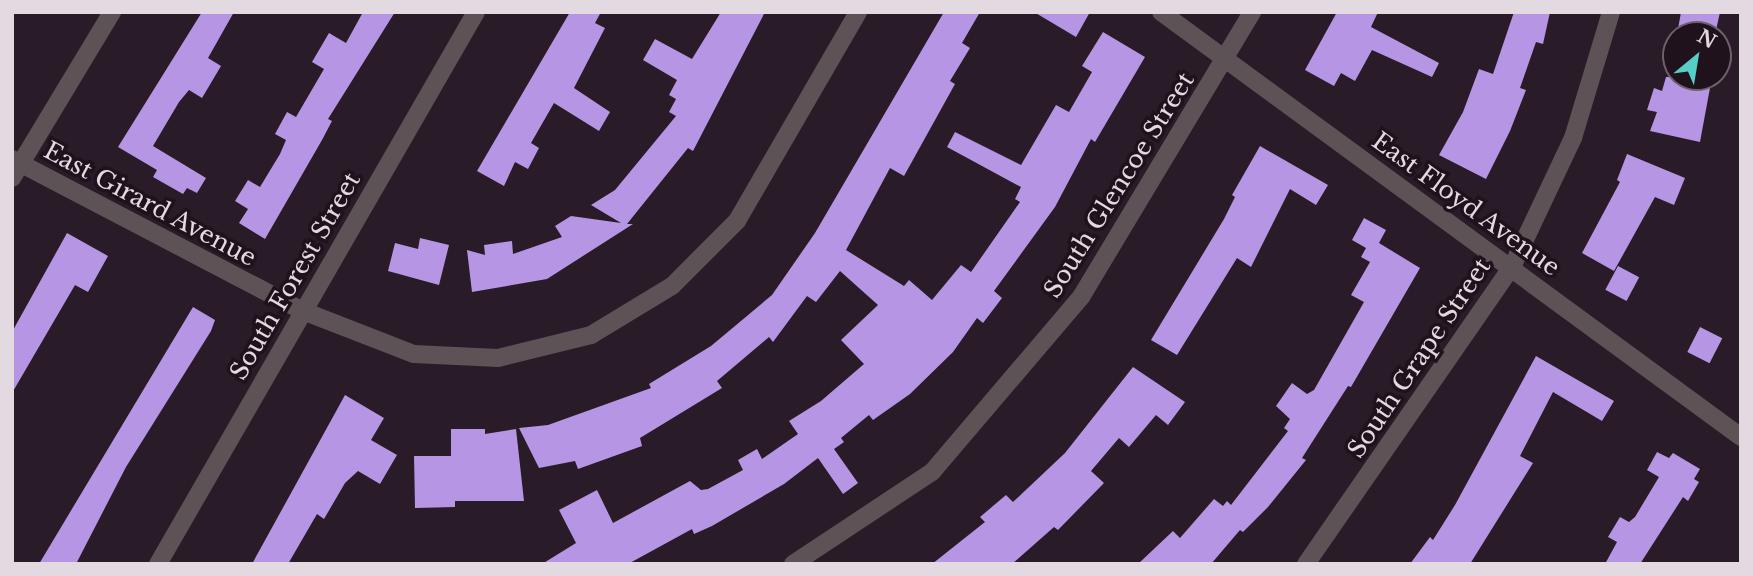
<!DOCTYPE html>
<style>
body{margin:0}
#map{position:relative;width:1753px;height:576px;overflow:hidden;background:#291b27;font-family:"Libre Baskerville",serif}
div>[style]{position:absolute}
.building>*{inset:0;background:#b696e4;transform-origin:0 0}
.minor>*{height:18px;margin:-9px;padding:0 9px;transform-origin:9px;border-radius:9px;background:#5d5356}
span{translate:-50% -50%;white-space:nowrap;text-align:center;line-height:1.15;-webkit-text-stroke:7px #1f121d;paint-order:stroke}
.street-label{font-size:24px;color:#e3d9e1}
.frame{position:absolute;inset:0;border:14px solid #e3d9e1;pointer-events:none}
.north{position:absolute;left:1662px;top:21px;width:70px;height:70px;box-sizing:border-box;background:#1f121d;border:2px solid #6d626b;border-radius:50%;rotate:30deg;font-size:19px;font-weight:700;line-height:28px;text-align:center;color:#e3d9e1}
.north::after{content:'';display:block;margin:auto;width:24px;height:32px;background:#55cec5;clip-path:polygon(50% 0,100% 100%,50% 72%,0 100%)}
</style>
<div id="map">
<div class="building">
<div style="clip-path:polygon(202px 12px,234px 12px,208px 58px,221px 66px,202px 98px,189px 90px,179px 102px,153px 146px,206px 178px,197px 193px,187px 188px,183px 194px,153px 177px,157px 170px,118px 147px)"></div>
<div style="clip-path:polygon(363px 12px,395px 12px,328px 119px,332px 121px,322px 140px,265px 239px,239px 223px,248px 209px,235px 201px,248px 180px,260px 187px,280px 154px,286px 140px,275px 134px,287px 112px,296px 117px,324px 69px,312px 62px,329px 33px,346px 43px)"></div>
<div style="clip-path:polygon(570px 12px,601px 12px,595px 23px,605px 28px,574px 88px,610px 112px,599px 131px,554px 103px,531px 143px,539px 148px,528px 169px,515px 162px,504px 186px,477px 171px)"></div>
<div style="clip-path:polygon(721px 12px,765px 12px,693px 151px,688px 148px,627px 224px,633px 224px,547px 279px,472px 292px,467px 250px,485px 255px,484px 245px,512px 241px,513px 254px,562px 237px,555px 226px,571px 216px,621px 223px,591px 205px,615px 190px,676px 116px,669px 112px,676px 99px,669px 95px,677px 80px,643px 60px,655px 39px,692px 59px)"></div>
<div style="clip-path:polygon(944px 12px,980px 12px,962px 43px,970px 48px,950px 81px,955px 84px,904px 176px,890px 168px,846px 250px,904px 286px,909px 280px,932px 300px,961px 265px,971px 272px,1020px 202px,1015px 199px,1021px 187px,947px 147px,955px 132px,1021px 165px,1056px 105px,1069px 112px,1092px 72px,1082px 66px,1103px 32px,1145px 57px,1095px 142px,1091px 139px,1055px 207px,994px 291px,1002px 298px,983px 323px,977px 318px,953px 352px,910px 394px,873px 420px,869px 415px,841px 438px,844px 442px,834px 449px,858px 483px,843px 494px,818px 458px,784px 484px,712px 526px,694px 534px,692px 529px,628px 564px,542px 564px,576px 543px,559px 510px,597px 490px,613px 523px,690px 481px,701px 490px,708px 489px,743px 470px,738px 460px,757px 449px,762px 459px,798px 434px,789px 421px,821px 401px,864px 364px,841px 340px,878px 305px,840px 271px,816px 302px,807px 296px,773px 342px,769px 337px,717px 381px,722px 388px,640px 438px,642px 446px,578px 469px,575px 461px,539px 468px,519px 428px,548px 425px,651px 388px,649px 384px,711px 346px,772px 295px,815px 233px)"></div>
<div style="clip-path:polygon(1034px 12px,1090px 12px,1076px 37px)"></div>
<div style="clip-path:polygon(1337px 12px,1378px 12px,1371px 27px,1439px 63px,1432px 77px,1372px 50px,1355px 81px,1341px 73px,1334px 86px,1305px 70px)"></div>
<div style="clip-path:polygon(1514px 12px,1550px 12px,1543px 44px,1536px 42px,1520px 88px,1526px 90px,1510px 131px,1486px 179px,1439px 155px,1463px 112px,1479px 69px,1493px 74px)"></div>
<div style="clip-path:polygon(1681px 12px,1720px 12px,1715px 35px,1677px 35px)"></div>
<div style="clip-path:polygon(1666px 77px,1712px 77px,1700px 142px,1650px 131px,1657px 112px,1647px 110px,1654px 88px,1662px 91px)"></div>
<div style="clip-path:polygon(1260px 146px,1328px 185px,1316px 205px,1290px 189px,1251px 267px,1237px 258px,1177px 355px,1151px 340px,1224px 219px,1235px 197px,1232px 195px)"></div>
<div style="clip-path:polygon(1627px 154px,1685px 178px,1674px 205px,1655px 197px,1614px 271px,1582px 253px,1620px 182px,1617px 180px)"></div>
<div style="clip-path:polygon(1364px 218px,1386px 230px,1379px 243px,1420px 268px,1351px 387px,1348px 386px,1302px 458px,1306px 460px,1268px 507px,1243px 532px,1240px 530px,1211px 564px,1138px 564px,1173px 531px,1180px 538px,1214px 499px,1223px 506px,1227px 501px,1231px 505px,1288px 431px,1284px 428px,1290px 419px,1276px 406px,1292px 383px,1307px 394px,1314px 390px,1364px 302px,1351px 295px,1370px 262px,1361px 257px,1366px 248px,1352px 240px)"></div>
<div style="clip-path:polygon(67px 233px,108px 256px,88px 292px,75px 285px,12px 393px,12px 332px)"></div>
<div style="clip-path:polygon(420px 238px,449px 245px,439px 285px,388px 271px,395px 243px,418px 249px)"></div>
<div style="left:1618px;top:266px;width:24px;height:27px;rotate:28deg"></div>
<div style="clip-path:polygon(193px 307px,215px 320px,211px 331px,126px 467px,76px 564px,39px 564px)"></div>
<div style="left:1700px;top:327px;width:25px;height:28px;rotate:27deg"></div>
<div style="clip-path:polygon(1536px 356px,1614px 401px,1602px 421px,1553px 392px,1520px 456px,1533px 463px,1470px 564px,1410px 564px,1430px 537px,1433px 540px,1455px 505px)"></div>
<div style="clip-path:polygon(1133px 367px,1185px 402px,1168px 425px,1156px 415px,1129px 447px,1119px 438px,1091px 471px,1104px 483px,1058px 530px,1054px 527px,1012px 564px,932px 564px,985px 522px,980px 517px,1006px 495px,1013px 502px,1065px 453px)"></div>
<div style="clip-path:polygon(345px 395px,384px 418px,371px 440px,397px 455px,380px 484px,358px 471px,345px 483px,324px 519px,317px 514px,288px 564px,252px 564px)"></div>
<div style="clip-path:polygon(451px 429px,485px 429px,485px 434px,516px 429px,524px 501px,455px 501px,455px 507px,415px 508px,414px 456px,451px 456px)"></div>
<div style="clip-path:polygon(1657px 452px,1669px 458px,1673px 453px,1700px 469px,1694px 479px,1699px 482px,1688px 501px,1683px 497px,1640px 564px,1605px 564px,1617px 542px,1608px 537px,1620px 517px,1629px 522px,1635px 517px,1659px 477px,1647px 470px)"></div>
</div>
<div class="minor">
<div style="left:1161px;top:12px;width:719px;rotate:36.23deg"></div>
<div style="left:12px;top:159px;width:328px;rotate:27.6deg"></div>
<div style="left:303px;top:311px;width:119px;rotate:21.2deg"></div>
<div style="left:414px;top:354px;width:84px;rotate:2.7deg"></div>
<div style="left:498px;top:358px;width:96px;rotate:-13.9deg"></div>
<div style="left:591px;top:335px;width:95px;rotate:-31.2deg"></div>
<div style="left:672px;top:286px;width:92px;rotate:-45deg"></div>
<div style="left:737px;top:221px;width:241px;rotate:-59.9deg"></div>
<div style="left:12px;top:178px;width:194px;rotate:-58.9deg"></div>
<div style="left:158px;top:564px;width:637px;rotate:-60.05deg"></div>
<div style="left:793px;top:564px;width:167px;rotate:-33.5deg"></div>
<div style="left:932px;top:472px;width:230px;rotate:-49.6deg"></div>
<div style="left:1081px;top:297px;width:332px;rotate:-59deg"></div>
<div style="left:1306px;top:564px;width:361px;rotate:-55.3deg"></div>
<div style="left:1512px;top:267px;width:143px;rotate:-64.7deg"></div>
<div style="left:1573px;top:138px;width:132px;rotate:-73.2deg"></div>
</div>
<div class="street-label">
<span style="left:1119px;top:185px;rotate:-58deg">South Glencoe Street</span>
<span style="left:150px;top:204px;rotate:28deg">East Girard Avenue</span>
<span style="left:1466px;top:204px;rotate:36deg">East Floyd Avenue</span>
<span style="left:295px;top:276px;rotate:-60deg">South Forest Street</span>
<span style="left:1419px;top:358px;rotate:-56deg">South Grape Street</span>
</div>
<div class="frame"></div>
<div class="north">N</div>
</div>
